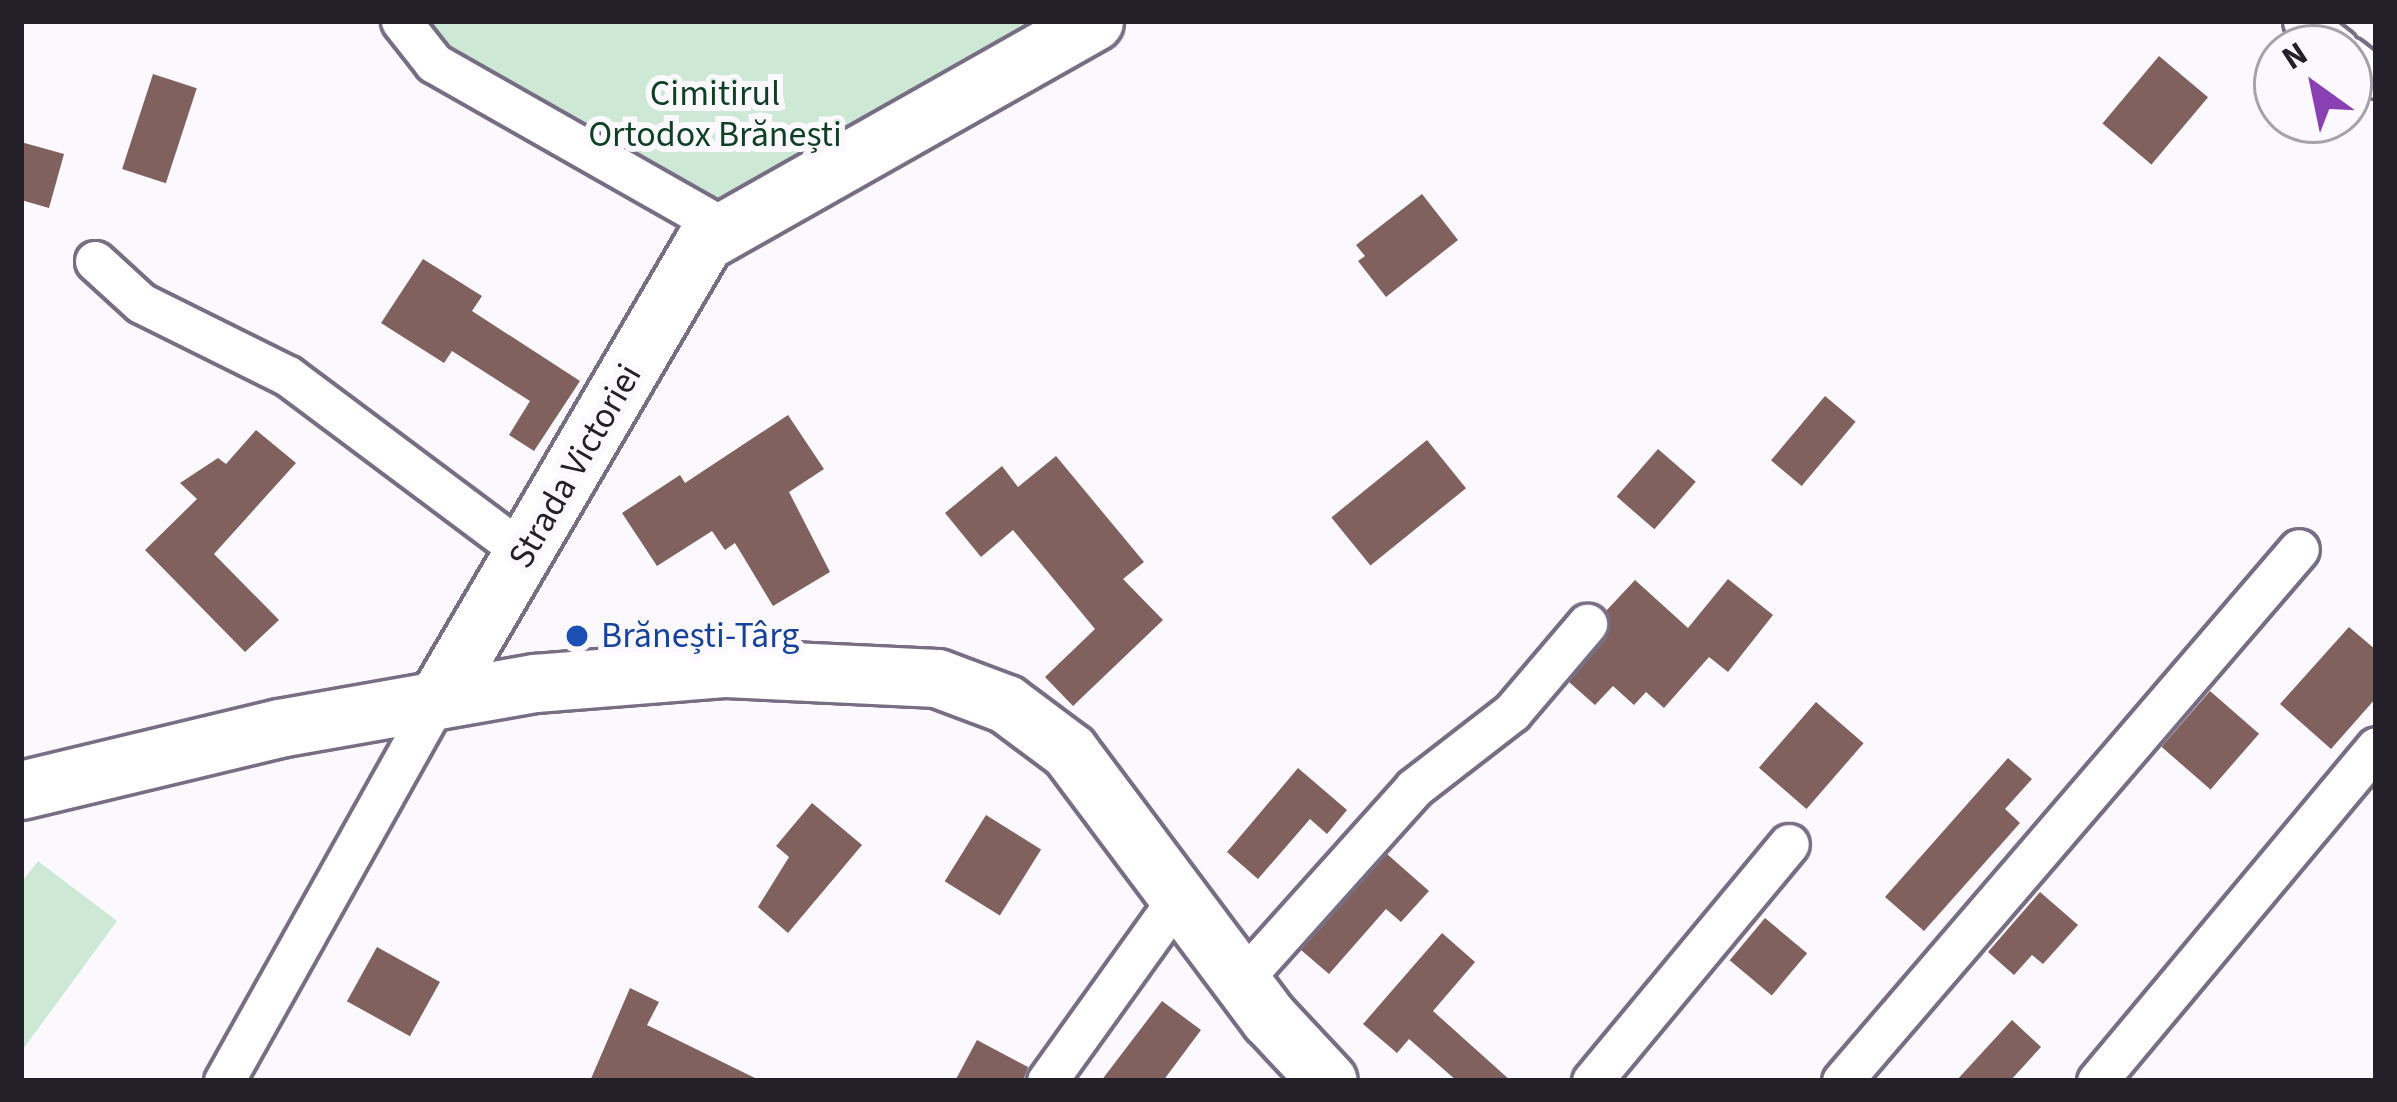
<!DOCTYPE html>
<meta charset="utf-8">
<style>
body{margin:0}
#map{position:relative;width:2397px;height:1102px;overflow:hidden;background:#fbf9fe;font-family:"Source Sans 3",sans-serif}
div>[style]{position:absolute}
.green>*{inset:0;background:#cde9d5}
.building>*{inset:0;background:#80615e;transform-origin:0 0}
.roads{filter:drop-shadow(3px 0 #786e84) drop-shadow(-3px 0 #786e84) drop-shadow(0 3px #786e84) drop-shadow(0 -3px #786e84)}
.minor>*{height:39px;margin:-19.5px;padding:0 19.5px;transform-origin:19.5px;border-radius:19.5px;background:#fff}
.secondary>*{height:57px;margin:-28.5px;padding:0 28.5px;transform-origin:28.5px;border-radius:28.5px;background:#fff}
.dots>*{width:33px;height:33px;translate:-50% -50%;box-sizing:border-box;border:6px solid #fbf9fe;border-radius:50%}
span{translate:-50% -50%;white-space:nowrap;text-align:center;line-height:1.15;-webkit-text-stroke:12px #fbf9fe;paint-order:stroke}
.park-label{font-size:36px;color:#0f4025}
.street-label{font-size:36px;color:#242029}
.transit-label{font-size:36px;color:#164399}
.left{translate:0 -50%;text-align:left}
.frame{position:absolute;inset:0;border:24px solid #242029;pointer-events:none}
.north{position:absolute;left:2253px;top:24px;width:120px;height:120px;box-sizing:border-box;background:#fbf9fe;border:3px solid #a5a2a9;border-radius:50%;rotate:327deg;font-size:33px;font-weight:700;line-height:48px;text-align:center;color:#242029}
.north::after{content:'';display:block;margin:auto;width:42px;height:54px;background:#8940b2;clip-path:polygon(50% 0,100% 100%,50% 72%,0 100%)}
</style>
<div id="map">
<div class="green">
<div style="clip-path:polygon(420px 21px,1064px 21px,717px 218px,472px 88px)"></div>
<div style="clip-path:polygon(38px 861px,117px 921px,21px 1052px,21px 883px)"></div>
</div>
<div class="building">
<div style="left:2159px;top:56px;width:64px;height:88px;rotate:40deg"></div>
<div style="left:153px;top:74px;width:46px;height:100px;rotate:18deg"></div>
<div style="clip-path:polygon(21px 142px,64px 154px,49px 208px,21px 200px)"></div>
<div style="clip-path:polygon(1422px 194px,1458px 240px,1386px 297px,1358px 261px,1365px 256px,1356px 245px)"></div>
<div style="clip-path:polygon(423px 259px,482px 296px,472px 311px,580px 381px,534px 451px,509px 435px,530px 401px,452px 351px,444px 363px,381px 323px)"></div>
<div style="left:1825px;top:396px;width:40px;height:84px;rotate:40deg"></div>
<div style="clip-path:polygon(788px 415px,824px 469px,789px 492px,830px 572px,773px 606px,735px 543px,725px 550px,712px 531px,657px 566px,622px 513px,680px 475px,685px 483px)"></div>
<div style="clip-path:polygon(256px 430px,296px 463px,214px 554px,279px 620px,245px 652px,145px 550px,197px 499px,180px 483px,218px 458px,226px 464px)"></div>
<div style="left:1427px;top:440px;width:62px;height:123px;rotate:51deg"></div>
<div style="left:1658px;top:449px;width:50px;height:63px;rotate:41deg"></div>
<div style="clip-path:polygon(1056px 456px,1144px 562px,1123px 579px,1163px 620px,1073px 706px,1045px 677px,1095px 629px,1013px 530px,981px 557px,945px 513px,1002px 466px,1018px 487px)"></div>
<div style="clip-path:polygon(1728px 579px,1773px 615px,1728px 672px,1709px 657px,1664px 708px,1646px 692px,1634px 705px,1613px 686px,1595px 705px,1569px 682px,1605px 640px,1606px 611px,1635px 580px,1688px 628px)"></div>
<div style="clip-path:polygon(2349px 627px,2376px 650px,2376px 698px,2331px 749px,2280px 704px)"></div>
<div style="left:2210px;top:691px;width:65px;height:74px;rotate:41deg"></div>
<div style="left:1816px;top:702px;width:63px;height:87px;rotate:41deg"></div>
<div style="clip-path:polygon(2008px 758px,2032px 779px,2005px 809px,2020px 823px,1924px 931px,1885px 897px)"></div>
<div style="clip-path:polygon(1298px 768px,1347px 810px,1327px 834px,1310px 819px,1258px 879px,1227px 852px)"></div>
<div style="clip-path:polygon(812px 803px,862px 845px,788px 933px,758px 907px,789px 857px,776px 846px)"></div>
<div style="left:986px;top:815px;width:65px;height:78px;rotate:32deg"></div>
<div style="clip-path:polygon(1387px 854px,1429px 891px,1401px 922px,1386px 909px,1329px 974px,1301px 950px)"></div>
<div style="clip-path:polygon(2040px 892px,2078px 925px,2043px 964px,2032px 955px,2014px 975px,1988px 952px)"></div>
<div style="left:1765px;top:918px;width:55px;height:55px;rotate:40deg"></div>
<div style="clip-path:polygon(1442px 933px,1475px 962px,1433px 1011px,1511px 1081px,1457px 1081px,1409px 1039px,1397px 1053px,1363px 1024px)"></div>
<div style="left:377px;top:947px;width:72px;height:62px;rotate:29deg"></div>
<div style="clip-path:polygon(630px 988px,659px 1002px,647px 1025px,761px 1081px,590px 1081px)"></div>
<div style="clip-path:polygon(1162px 1001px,1201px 1030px,1163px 1081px,1101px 1081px)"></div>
<div style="clip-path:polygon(2012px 1020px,2041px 1047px,2010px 1081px,1956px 1081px)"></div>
<div style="clip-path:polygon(977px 1040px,1028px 1067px,1023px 1081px,955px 1081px)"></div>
</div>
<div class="roads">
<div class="minor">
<div style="left:401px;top:21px;width:53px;rotate:51.8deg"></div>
<div style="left:434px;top:63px;width:330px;rotate:29.6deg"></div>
<div style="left:2303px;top:21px;width:44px;rotate:37.6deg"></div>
<div style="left:2349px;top:57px;width:34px;rotate:38deg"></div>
<div style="left:95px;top:261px;width:62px;rotate:42.4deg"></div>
<div style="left:141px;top:303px;width:164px;rotate:26.4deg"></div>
<div style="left:288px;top:376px;width:297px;rotate:36.8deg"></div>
<div style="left:1241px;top:981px;width:259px;rotate:-48.1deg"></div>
<div style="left:1414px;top:788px;width:124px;rotate:-37.8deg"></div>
<div style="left:1512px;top:712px;width:116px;rotate:-49.6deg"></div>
<div style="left:224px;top:1081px;width:439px;rotate:-60.8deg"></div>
<div style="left:1047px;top:1081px;width:229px;rotate:-54.4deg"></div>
<div style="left:1592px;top:1081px;width:308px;rotate:-50.3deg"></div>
<div style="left:1842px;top:1081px;width:701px;rotate:-49.34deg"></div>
<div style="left:2097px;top:1081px;width:435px;rotate:-50.1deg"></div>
</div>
<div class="secondary">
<div style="left:438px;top:698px;width:528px;rotate:-59.74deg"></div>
<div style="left:704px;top:242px;width:448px;rotate:-29.5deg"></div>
<div style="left:21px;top:790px;width:265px;rotate:-13.5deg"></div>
<div style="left:279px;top:728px;width:260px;rotate:-10deg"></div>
<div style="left:535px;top:683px;width:192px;rotate:-4.5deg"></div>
<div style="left:726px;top:668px;width:211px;rotate:2.7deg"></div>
<div style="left:937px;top:678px;width:74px;rotate:20.6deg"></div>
<div style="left:1006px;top:704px;width:79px;rotate:36.7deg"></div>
<div style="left:1069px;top:751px;width:334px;rotate:53.2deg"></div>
<div style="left:1269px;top:1018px;width:86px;rotate:46.9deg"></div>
</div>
</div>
<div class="dots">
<div style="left:577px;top:636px;background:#1a4fb4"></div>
</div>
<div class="park-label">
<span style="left:715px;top:114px">Cimitirul<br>Ortodox Brănești</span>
</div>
<div class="street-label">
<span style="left:575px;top:466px;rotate:-60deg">Strada Victoriei</span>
</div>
<div class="transit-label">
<span class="left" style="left:601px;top:636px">Brănești-Târg</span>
</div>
<div class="frame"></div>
<div class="north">N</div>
</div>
